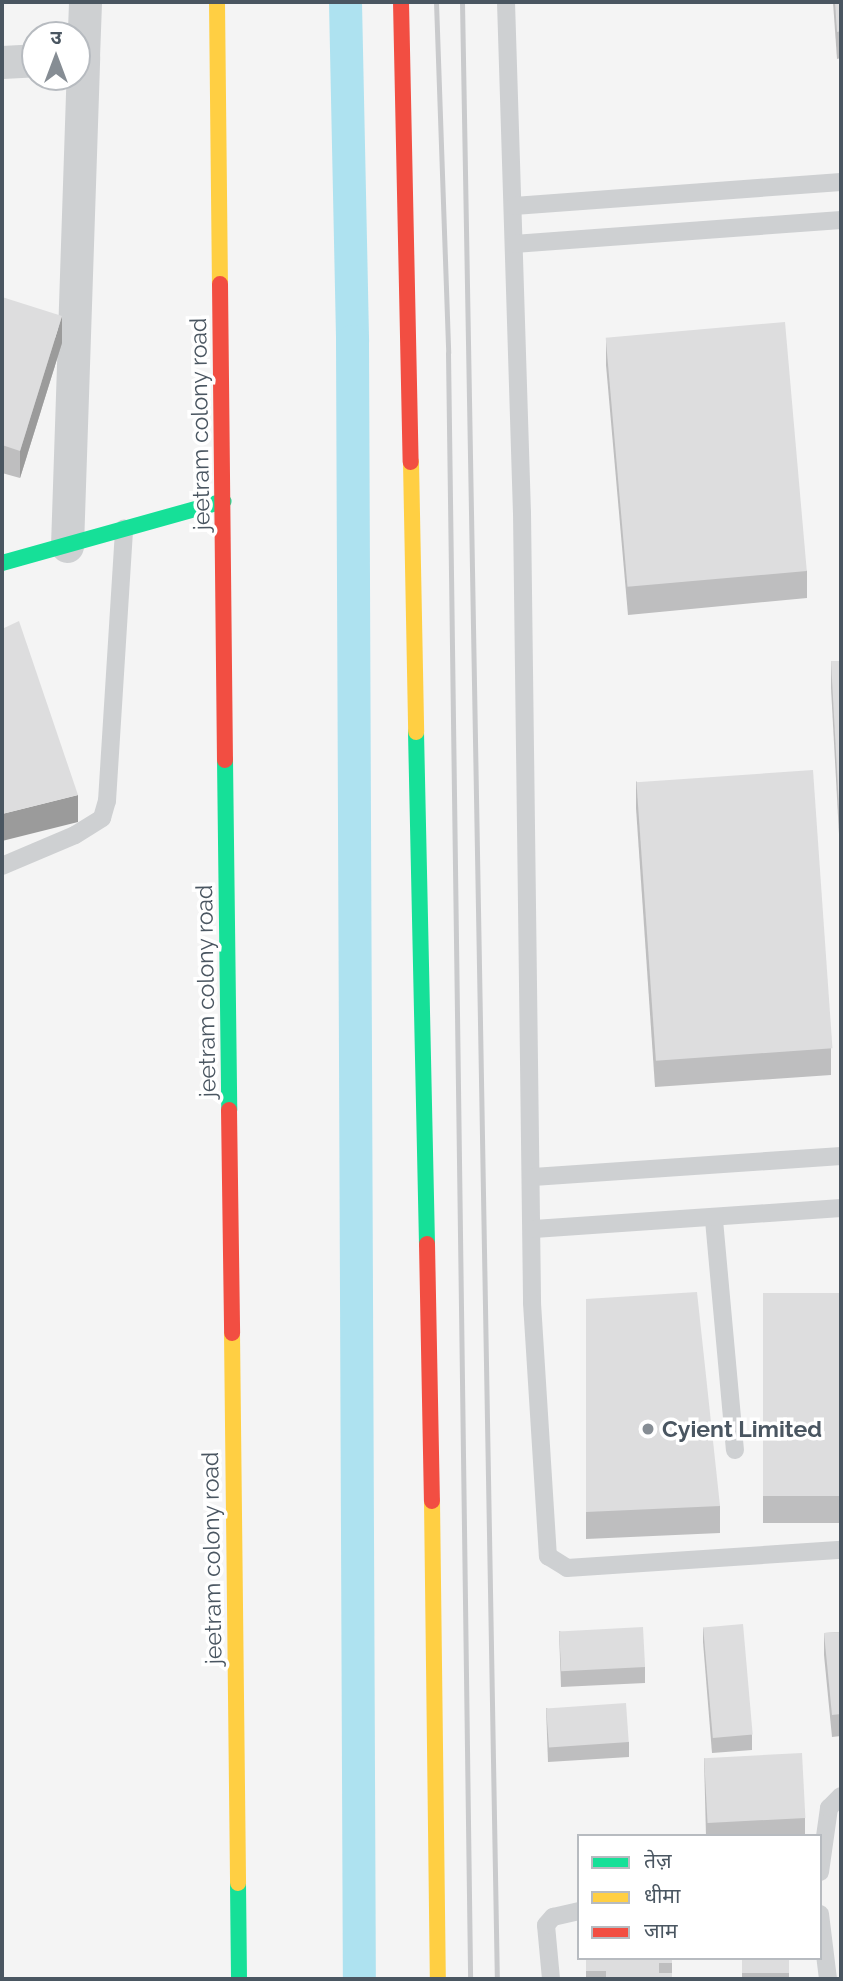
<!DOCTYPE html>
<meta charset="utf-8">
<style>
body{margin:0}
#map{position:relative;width:843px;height:1981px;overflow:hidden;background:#f4f4f4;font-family:Raleway,"Noto Sans Devanagari",sans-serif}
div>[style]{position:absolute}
.canal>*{height:33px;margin:-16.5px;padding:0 16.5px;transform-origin:16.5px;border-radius:16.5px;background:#aee2f0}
.lane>*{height:18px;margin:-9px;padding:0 9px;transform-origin:9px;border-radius:9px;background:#ced0d2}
.street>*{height:33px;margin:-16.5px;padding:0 16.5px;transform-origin:16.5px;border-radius:16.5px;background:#ced0d2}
.fast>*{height:16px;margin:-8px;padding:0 8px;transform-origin:8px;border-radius:8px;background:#16e098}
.slow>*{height:16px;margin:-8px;padding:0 8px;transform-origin:8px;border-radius:8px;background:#ffcf43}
.jam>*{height:16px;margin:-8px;padding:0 8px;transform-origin:8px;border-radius:8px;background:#f24e42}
.rail>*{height:5px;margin:-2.5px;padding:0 2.5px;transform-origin:2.5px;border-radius:2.5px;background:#c9cacc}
.wall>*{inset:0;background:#bebebf;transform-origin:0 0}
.shaded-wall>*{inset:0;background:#9b9b9b}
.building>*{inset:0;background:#ddddde;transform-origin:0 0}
.dots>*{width:19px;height:19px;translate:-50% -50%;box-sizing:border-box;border:4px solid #fff;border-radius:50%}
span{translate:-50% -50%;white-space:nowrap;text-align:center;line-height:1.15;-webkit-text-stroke:7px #fff;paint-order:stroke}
.street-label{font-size:23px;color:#4a5661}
.poi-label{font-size:23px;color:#4a5661;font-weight:700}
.left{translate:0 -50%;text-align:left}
.frame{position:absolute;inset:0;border:4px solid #4a5661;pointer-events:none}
.legend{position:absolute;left:577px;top:1834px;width:245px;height:126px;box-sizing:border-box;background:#fff;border:2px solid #b7bbc0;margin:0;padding:9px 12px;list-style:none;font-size:21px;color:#4a5661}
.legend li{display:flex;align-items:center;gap:14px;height:35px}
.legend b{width:35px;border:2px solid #b7bbc0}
.north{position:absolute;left:21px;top:21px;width:70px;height:70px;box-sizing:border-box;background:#fff;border:2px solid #b7bbc0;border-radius:50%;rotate:0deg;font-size:19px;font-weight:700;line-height:28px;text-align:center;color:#4a5661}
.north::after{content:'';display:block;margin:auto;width:24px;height:32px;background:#868d94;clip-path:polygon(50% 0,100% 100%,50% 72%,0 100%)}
</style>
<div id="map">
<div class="canal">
<div style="left:345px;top:2px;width:339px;rotate:88.8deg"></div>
<div style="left:352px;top:341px;width:1638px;rotate:89.76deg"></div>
</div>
<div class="lane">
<div style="left:506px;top:2px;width:511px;rotate:88.21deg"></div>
<div style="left:522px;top:513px;width:790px;rotate:89.27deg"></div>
<div style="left:532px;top:1303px;width:254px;rotate:86.4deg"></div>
<div style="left:548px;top:1556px;width:22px;rotate:32deg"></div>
<div style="left:567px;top:1568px;width:275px;rotate:-3.8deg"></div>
<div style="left:514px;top:206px;width:328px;rotate:-4.2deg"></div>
<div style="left:514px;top:244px;width:328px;rotate:-4.2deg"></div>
<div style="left:2px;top:866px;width:79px;rotate:-23deg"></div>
<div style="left:75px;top:835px;width:32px;rotate:-32deg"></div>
<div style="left:102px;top:818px;width:18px;rotate:-74deg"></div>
<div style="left:107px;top:801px;width:273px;rotate:-86.4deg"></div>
<div style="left:533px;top:1177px;width:309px;rotate:-3.9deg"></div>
<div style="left:714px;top:1220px;width:231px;rotate:84.8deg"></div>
<div style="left:534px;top:1229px;width:308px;rotate:-3.9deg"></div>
<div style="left:820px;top:1872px;width:65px;rotate:-82deg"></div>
<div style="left:829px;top:1808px;width:17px;rotate:-45deg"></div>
<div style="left:820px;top:1914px;width:65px;rotate:83deg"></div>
<div style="left:551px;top:1979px;width:54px;rotate:-95.3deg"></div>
<div style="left:546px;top:1925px;width:11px;rotate:-49deg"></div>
<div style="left:553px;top:1917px;width:27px;rotate:-13deg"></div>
</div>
<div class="street">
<div style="left:83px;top:57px;width:55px;rotate:-87.9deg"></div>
<div style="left:2px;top:62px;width:33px;rotate:-3deg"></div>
<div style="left:67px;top:546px;width:489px;rotate:-88.1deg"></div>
<div style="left:83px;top:57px;width:6px;rotate:180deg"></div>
</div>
<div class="fast">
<div style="left:2px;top:563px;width:230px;rotate:-15.6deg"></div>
<div style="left:416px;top:732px;width:512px;rotate:88.77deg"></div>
<div style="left:225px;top:760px;width:350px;rotate:89.3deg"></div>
<div style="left:238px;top:1883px;width:96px;rotate:89.4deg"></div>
</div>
<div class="slow">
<div style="left:217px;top:2px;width:282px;rotate:89.4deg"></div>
<div style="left:411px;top:462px;width:270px;rotate:88.9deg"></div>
<div style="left:232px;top:1333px;width:550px;rotate:89.37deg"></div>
<div style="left:432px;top:1501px;width:478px;rotate:89.3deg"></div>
</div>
<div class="jam">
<div style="left:401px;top:2px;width:460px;rotate:88.8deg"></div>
<div style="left:220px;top:284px;width:476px;rotate:89.4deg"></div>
<div style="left:229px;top:1110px;width:223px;rotate:89.2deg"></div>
<div style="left:427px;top:1244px;width:257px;rotate:88.9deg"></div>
</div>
<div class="rail">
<div style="left:436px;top:2px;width:351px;rotate:88deg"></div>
<div style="left:448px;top:353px;width:1626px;rotate:89.22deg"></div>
<div style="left:462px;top:2px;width:1977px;rotate:88.99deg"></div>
</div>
<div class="wall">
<div style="clip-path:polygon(833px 2px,841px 2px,841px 58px,837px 59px)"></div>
<div style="clip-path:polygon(2px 297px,62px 343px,20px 478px,2px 473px)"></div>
<div style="clip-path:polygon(606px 338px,807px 571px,807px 598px,628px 615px,606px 365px)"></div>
<div style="clip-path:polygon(831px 661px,841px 661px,841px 871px,831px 688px)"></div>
<div style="clip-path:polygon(636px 781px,831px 1048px,831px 1075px,655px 1087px,636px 808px)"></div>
<div style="left:841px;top:1293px;width:230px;height:78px;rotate:90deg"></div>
<div style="clip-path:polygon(586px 1299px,720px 1506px,720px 1533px,586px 1539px)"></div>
<div style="clip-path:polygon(703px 1627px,752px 1735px,752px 1750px,712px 1753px,703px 1642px)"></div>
<div style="clip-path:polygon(559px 1631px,645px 1667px,645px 1683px,561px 1687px)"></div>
<div style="clip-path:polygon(841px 1632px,841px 1736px,832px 1737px,824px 1655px,824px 1633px)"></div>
<div style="clip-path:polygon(546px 1708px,629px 1742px,629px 1757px,548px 1762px)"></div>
<div style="clip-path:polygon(704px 1758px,805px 1818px,805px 1836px,706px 1836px)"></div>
<div style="left:586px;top:1958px;width:86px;height:21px"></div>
<div style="left:742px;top:1958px;width:47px;height:21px"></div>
</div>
<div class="shaded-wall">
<div style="clip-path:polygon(62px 316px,62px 343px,20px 478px,20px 451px)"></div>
<div style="clip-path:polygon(78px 795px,78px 822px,2px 841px,2px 814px)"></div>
</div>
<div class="building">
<div style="clip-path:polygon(835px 2px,841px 2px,841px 31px,837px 32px)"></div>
<div style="clip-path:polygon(2px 297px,62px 316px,20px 451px,2px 445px)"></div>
<div style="left:785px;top:322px;width:250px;height:180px;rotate:85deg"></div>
<div style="clip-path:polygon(19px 621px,78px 795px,2px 814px,2px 629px)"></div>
<div style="clip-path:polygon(831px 661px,841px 661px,841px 844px)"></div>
<div style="left:813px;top:770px;width:279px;height:177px;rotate:86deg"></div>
<div style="clip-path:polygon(697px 1292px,720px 1506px,586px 1512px,586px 1299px)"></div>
<div style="left:841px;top:1293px;width:203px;height:78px;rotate:90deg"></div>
<div style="left:743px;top:1624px;width:111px;height:40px;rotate:85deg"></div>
<div style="left:643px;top:1627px;width:40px;height:84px;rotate:87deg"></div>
<div style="clip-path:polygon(841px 1632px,841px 1714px,832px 1715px,824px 1633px)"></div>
<div style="left:626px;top:1703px;width:39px;height:80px;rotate:86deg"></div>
<div style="left:802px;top:1753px;width:65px;height:98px;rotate:87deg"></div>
<div style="clip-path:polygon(586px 1958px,672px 1958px,672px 1963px,659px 1963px,659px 1973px,672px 1973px,672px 1979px,606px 1979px,606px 1971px,586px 1971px)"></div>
<div style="left:742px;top:1958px;width:47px;height:15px"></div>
</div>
<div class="dots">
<div style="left:648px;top:1429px;background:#868d94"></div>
</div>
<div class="street-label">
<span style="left:200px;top:424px;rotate:-91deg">jeetram colony road</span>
<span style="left:206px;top:991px;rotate:-91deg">jeetram colony road</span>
<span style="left:212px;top:1558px;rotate:-91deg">jeetram colony road</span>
</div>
<div class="poi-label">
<span class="left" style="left:662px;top:1429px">Cyient Limited</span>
</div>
<div class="frame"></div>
<ul class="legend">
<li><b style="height:9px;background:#16e098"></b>तेज़</li>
<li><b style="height:9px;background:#ffcf43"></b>धीमा</li>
<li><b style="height:9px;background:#f24e42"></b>जाम</li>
</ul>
<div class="north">उ</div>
</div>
